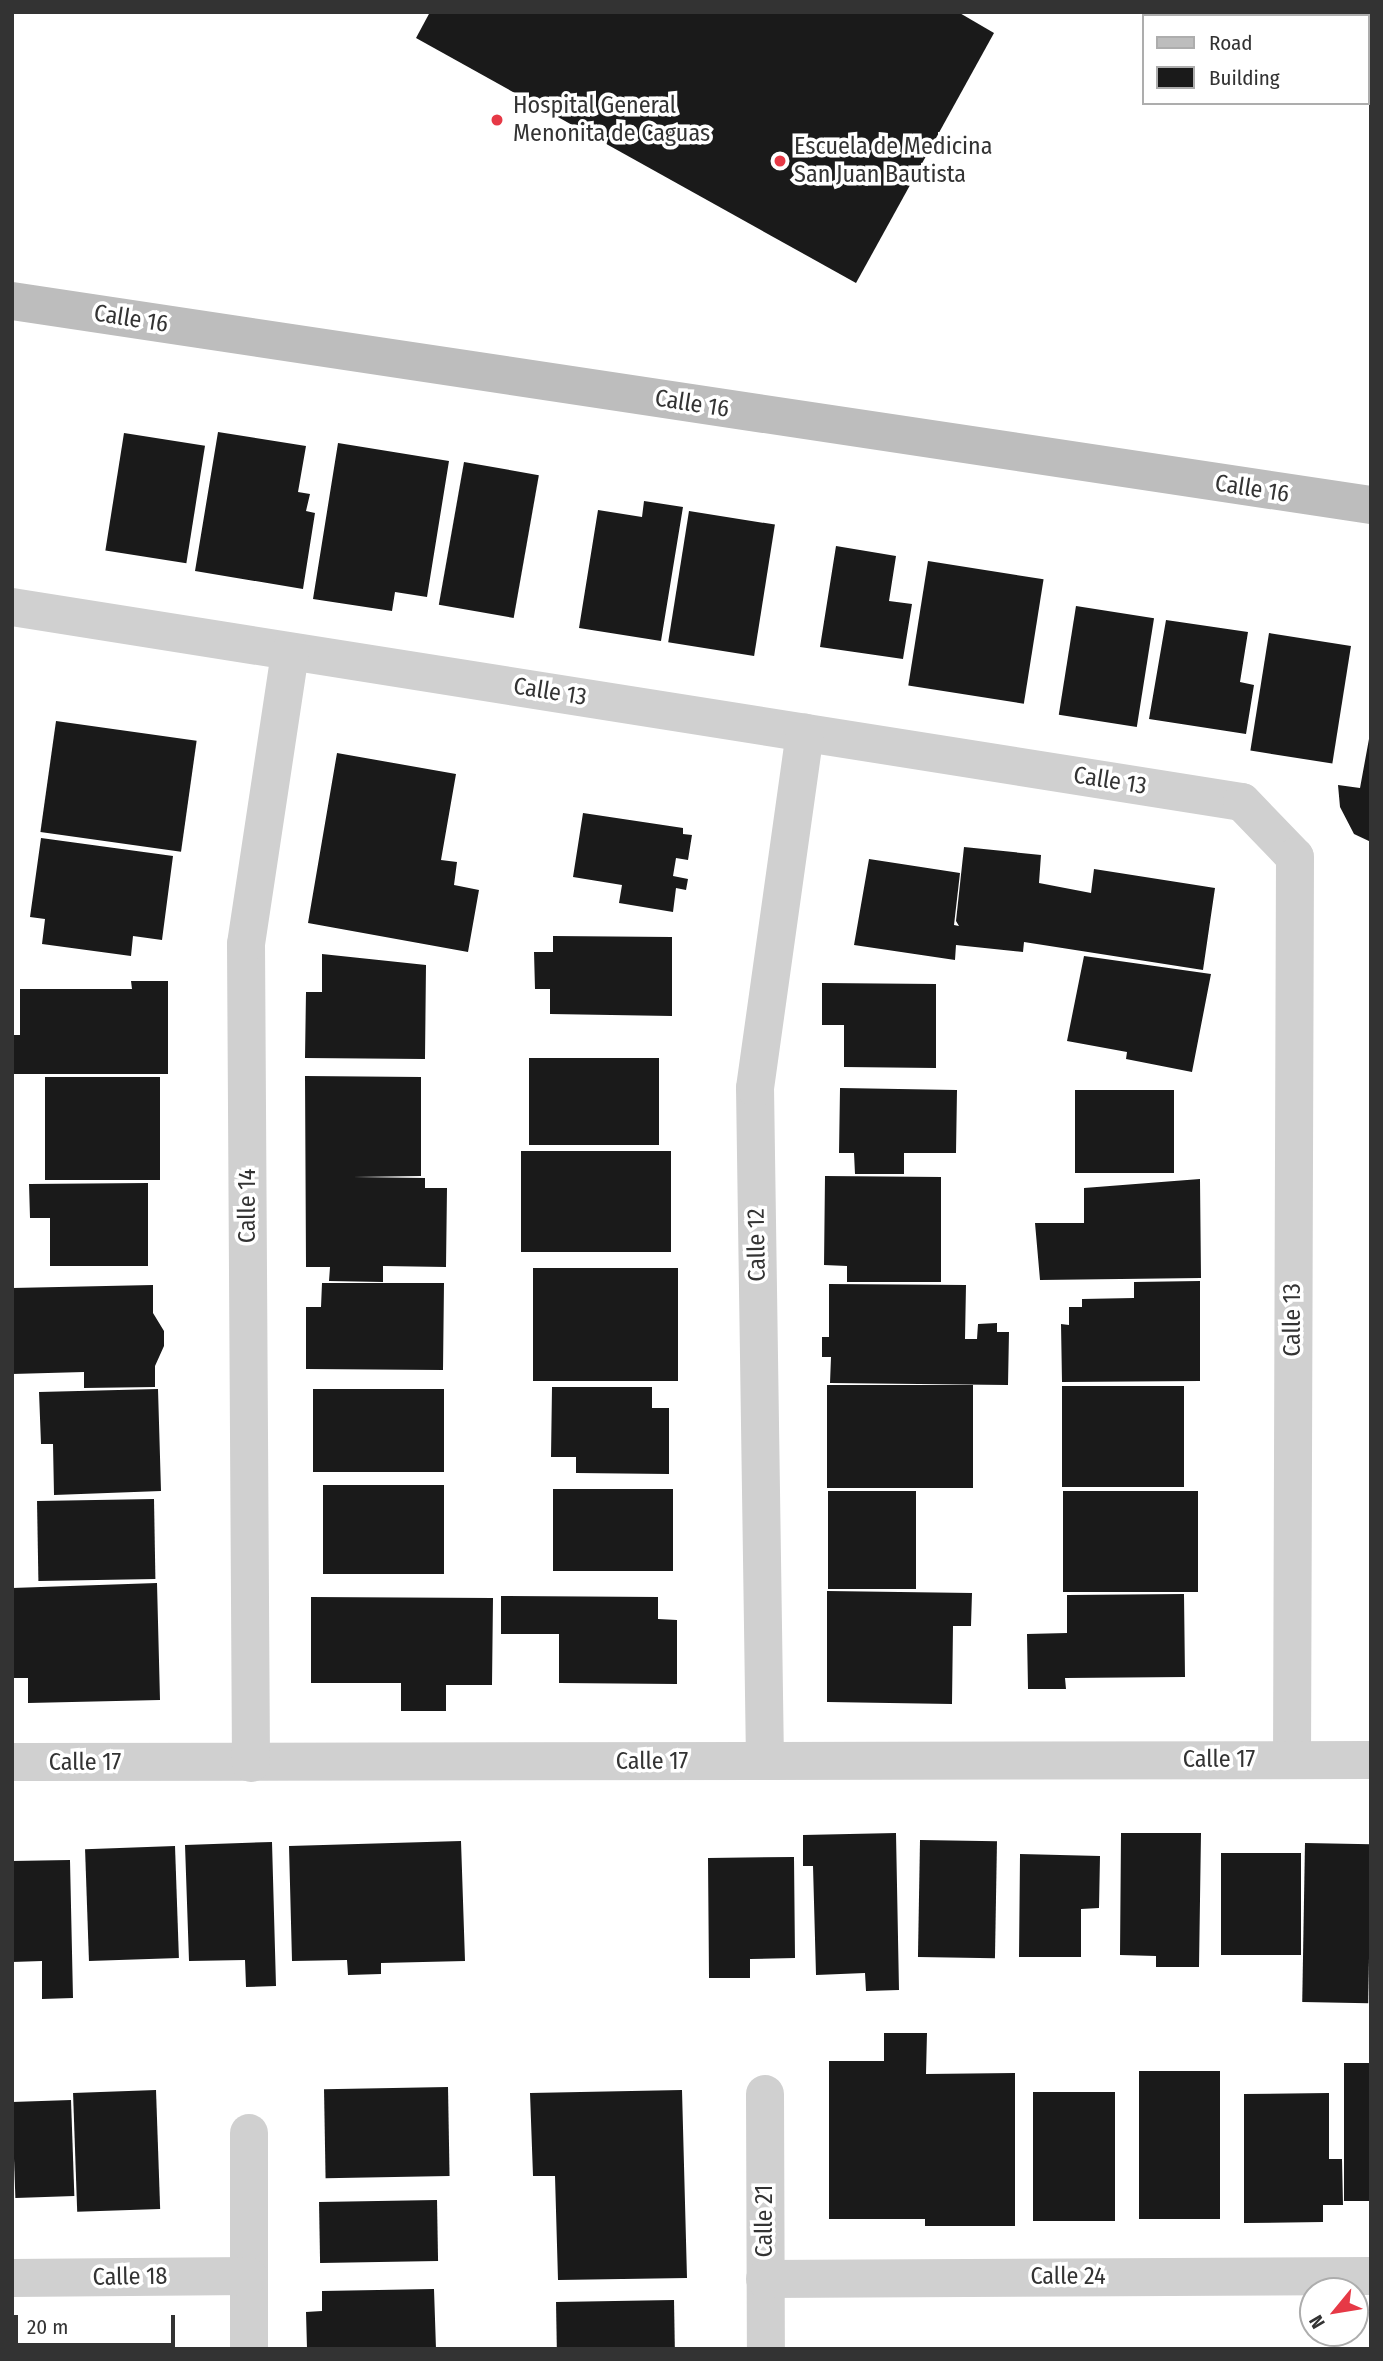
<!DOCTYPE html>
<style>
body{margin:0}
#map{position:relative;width:1383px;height:2361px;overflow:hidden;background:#fff;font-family:"Fira Sans Condensed",sans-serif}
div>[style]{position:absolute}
.building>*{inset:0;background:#1a1a1a;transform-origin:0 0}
.street>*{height:38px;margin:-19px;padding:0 19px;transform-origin:19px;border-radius:19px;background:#d0d0d0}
.secondary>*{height:38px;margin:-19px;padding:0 19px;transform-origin:19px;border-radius:19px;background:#bdbdbd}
.dots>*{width:19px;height:19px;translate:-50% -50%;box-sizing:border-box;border:4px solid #fff;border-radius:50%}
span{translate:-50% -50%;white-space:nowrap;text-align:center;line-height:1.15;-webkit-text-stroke:7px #fff;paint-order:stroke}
.poi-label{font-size:24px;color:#333}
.left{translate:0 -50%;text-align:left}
.street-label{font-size:24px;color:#333}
.frame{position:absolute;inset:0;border:14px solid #333;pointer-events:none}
.legend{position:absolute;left:1142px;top:14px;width:228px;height:91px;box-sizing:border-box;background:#fff;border:2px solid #adadad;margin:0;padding:9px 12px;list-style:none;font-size:21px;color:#333}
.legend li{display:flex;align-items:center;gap:14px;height:35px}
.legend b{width:35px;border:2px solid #adadad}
.north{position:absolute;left:1299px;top:2277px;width:70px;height:70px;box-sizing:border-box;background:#fff;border:2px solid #adadad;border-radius:50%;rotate:240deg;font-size:19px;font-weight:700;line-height:28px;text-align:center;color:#333}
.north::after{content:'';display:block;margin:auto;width:24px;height:32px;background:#e63946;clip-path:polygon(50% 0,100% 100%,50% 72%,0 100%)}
.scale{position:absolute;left:14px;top:2315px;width:161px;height:32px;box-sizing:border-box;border:4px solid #333;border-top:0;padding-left:9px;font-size:21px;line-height:24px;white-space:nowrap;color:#333;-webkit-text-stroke:5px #fff;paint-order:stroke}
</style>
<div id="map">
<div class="building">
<div style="clip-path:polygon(430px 12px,958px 12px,994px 33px,856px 283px,416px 38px)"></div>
<div style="clip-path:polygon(218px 432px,306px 446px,298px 492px,310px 494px,306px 511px,315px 513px,303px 589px,195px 571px)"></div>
<div style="left:124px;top:433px;width:82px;height:119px;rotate:9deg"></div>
<div style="clip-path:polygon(338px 443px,449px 461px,427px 597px,395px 592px,392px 611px,313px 599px)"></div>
<div style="left:464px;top:462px;width:76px;height:145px;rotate:10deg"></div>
<div style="clip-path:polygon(644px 501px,683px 507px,661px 641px,579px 628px,598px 510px,642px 517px)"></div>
<div style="left:689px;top:511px;width:87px;height:133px;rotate:9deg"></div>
<div style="clip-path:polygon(836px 546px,896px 556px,889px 601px,912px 604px,903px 659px,820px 647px)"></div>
<div style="left:928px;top:561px;width:117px;height:126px;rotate:9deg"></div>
<div style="left:1076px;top:606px;width:79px;height:110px;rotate:9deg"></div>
<div style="clip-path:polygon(1166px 620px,1248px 632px,1240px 682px,1254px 685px,1246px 734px,1149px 719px)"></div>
<div style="left:1269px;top:633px;width:83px;height:119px;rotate:9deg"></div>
<div style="left:56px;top:721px;width:142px;height:112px;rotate:8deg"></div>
<div style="clip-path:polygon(1371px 728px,1371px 842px,1354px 834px,1340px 807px,1338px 785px,1360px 788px)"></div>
<div style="clip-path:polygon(337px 753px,456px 774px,441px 860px,457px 862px,454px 885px,479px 890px,468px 952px,308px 923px)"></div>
<div style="clip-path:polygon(583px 813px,683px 828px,683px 834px,692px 835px,688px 860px,676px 858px,673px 876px,688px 879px,686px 890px,676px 888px,673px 912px,619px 903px,622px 885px,573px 877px)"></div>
<div style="clip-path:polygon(41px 838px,173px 856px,162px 940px,133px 936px,131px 956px,42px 944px,45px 919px,30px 917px)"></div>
<div style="clip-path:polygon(964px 847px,1041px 855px,1039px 883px,1091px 893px,1094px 869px,1215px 888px,1203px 970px,1024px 942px,1023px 952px,956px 945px,955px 960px,854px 945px,869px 859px,960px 873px,954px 925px,959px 926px,956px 921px)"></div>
<div style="clip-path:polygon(553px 936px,672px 937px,672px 1016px,550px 1014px,550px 989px,535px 989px,534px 952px,553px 952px)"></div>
<div style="clip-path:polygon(322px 954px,426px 965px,425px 1059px,305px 1058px,306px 992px,322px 992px)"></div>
<div style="clip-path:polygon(1084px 956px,1211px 974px,1192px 1072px,1126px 1059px,1127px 1052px,1067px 1041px)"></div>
<div style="clip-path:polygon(131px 981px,168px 981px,168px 1074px,12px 1074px,12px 1035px,20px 1035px,20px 989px,132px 989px)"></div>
<div style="clip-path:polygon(822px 983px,936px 984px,936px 1068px,844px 1067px,844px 1025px,822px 1025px)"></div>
<div style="left:529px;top:1058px;width:130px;height:87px"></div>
<div style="clip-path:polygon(305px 1076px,421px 1077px,421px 1176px,353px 1177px,425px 1178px,425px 1188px,447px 1188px,446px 1267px,383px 1266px,383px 1282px,329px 1281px,330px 1267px,306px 1267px)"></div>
<div style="left:45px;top:1077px;width:115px;height:103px"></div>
<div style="clip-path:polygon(840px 1088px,957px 1090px,956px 1153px,904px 1153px,904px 1174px,855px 1174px,854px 1153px,839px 1153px)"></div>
<div style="left:1174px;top:1090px;width:83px;height:99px;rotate:90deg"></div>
<div style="left:521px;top:1151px;width:150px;height:101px"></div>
<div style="clip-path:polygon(825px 1176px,941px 1177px,941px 1282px,847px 1282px,847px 1266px,824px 1265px)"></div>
<div style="clip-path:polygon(1200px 1179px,1201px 1278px,1040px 1280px,1035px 1223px,1084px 1223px,1084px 1188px)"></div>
<div style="clip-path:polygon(148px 1183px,148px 1266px,50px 1266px,50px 1218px,30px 1218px,29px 1184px)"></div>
<div style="left:533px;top:1268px;width:145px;height:113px"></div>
<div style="clip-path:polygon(1200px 1281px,1200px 1381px,1062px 1382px,1061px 1324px,1069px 1325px,1069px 1307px,1082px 1307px,1082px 1299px,1134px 1298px,1134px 1282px)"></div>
<div style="clip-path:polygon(322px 1283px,444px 1283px,443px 1370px,306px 1369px,306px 1307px,321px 1307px)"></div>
<div style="clip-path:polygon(829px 1284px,966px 1285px,965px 1339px,977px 1339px,978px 1324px,997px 1323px,997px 1332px,1009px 1332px,1008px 1385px,830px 1383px,831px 1357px,822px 1357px,822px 1337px,829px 1337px)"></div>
<div style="clip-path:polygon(153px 1285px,153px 1313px,164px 1331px,164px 1346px,155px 1366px,155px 1387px,84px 1388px,84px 1372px,12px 1374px,12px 1288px)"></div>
<div style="left:827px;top:1385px;width:146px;height:103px"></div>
<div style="left:1184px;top:1386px;width:101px;height:122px;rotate:90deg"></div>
<div style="clip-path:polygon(552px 1387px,652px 1387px,652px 1408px,669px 1408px,669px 1474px,576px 1473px,576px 1457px,551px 1457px)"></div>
<div style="clip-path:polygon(158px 1389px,161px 1491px,54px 1495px,53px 1444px,41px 1444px,39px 1392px)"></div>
<div style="left:313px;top:1389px;width:131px;height:83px"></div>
<div style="left:323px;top:1485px;width:121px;height:89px"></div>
<div style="left:553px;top:1489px;width:120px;height:82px"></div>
<div style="left:828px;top:1491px;width:88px;height:98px"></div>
<div style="left:1198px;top:1491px;width:101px;height:135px;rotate:90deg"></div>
<div style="left:154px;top:1499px;width:80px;height:117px;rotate:89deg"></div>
<div style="clip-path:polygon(157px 1583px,160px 1700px,28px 1703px,28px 1678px,12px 1678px,12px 1588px)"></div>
<div style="clip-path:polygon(827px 1591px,972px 1593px,971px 1626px,953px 1626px,952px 1704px,827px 1702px)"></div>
<div style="clip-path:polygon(1184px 1594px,1185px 1677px,1065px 1678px,1066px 1689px,1028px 1689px,1027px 1634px,1067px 1633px,1067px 1595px)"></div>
<div style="clip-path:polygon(501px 1596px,658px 1597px,658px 1619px,677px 1620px,677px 1684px,559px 1683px,559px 1634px,501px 1634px)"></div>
<div style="clip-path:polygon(311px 1597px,493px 1598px,492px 1685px,446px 1685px,446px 1711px,401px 1711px,401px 1683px,311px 1683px)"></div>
<div style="clip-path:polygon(896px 1833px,899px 1990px,866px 1991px,865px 1973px,816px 1975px,813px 1866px,803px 1866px,803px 1835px)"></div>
<div style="clip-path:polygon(1121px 1833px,1201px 1833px,1199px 1967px,1156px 1967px,1156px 1956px,1120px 1955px)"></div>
<div style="left:920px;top:1840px;width:77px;height:117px;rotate:1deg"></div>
<div style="clip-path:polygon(461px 1841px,465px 1961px,381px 1963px,381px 1974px,348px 1975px,347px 1960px,292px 1961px,289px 1846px)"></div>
<div style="clip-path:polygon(272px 1842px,276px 1986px,246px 1987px,245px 1960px,189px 1961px,185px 1845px)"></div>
<div style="left:1305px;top:1843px;width:66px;height:159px;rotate:1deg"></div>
<div style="left:175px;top:1846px;width:112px;height:90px;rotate:88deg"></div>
<div style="left:1221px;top:1853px;width:80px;height:102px"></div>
<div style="clip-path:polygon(1020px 1854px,1100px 1856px,1099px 1908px,1081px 1909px,1081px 1957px,1019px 1957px)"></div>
<div style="clip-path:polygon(794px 1857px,795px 1958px,750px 1959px,750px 1978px,709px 1978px,708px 1858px)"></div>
<div style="clip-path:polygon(70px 1860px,73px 1998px,42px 1999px,42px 1961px,12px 1962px,12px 1861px)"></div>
<div style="clip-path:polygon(884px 2033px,927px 2033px,926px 2074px,1015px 2073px,1015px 2226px,925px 2226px,925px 2219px,829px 2219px,829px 2061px,884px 2061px)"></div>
<div style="left:1344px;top:2063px;width:27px;height:138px"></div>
<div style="left:1139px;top:2071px;width:81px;height:148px"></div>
<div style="left:448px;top:2087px;width:89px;height:124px;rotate:89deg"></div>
<div style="left:156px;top:2090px;width:119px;height:83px;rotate:88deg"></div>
<div style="clip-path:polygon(682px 2090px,687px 2278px,558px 2280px,555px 2176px,533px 2176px,530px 2093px)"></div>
<div style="left:1033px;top:2092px;width:82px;height:129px"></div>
<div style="clip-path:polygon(1329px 2093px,1329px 2159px,1342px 2159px,1343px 2205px,1323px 2205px,1323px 2222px,1244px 2223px,1244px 2094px)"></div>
<div style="left:71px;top:2100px;width:96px;height:59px;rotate:88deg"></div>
<div style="left:437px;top:2200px;width:61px;height:118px;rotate:89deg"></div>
<div style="clip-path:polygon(434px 2289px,436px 2349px,307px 2349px,306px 2312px,322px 2311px,322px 2291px)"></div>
<div style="left:674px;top:2300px;width:49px;height:118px;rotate:89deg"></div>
</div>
<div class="street">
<div style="left:12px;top:607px;width:1245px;rotate:9.01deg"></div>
<div style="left:1242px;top:802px;width:76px;rotate:46.1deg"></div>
<div style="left:1295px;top:857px;width:902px;rotate:90.19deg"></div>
<div style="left:765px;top:1761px;width:673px;rotate:-90.85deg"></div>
<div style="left:755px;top:1088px;width:359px;rotate:-82deg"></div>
<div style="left:12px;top:1762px;width:1359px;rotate:-0.08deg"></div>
<div style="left:251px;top:1763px;width:819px;rotate:-90.35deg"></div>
<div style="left:246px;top:944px;width:295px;rotate:-81.4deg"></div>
<div style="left:765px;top:2094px;width:255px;rotate:89.8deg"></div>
<div style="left:249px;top:2133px;width:216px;rotate:90deg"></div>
<div style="left:12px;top:2278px;width:236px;rotate:-0.5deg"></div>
<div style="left:765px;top:2279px;width:606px;rotate:-0.28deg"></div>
</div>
<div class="secondary">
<div style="left:12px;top:301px;width:1374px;rotate:8.54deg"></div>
</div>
<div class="dots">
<div style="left:497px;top:120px;background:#e63946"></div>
<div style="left:780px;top:161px;background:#e63946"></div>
</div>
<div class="poi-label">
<span class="left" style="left:513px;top:120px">Hospital General<br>Menonita de Caguas</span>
<span class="left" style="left:794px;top:161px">Escuela de Medicina<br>San Juan Bautista</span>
</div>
<div class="street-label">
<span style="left:131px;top:319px;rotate:9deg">Calle 16</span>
<span style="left:692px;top:404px;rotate:9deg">Calle 16</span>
<span style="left:1252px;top:489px;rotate:9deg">Calle 16</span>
<span style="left:550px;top:692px;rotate:9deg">Calle 13</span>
<span style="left:1110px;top:781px;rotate:9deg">Calle 13</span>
<span style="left:248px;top:1206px;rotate:-90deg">Calle 14</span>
<span style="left:757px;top:1245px;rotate:-91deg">Calle 12</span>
<span style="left:1293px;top:1320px;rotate:-90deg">Calle 13</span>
<span style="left:1219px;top:1760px">Calle 17</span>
<span style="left:652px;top:1762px">Calle 17</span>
<span style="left:85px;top:1763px">Calle 17</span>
<span style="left:765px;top:2221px;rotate:-90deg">Calle 21</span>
<span style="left:130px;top:2277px;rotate:-1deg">Calle 18</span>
<span style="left:1068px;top:2277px">Calle 24</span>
</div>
<div class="frame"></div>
<ul class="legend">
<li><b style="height:9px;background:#bdbdbd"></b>Road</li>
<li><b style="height:19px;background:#1a1a1a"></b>Building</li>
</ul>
<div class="north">N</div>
<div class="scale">20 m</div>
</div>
